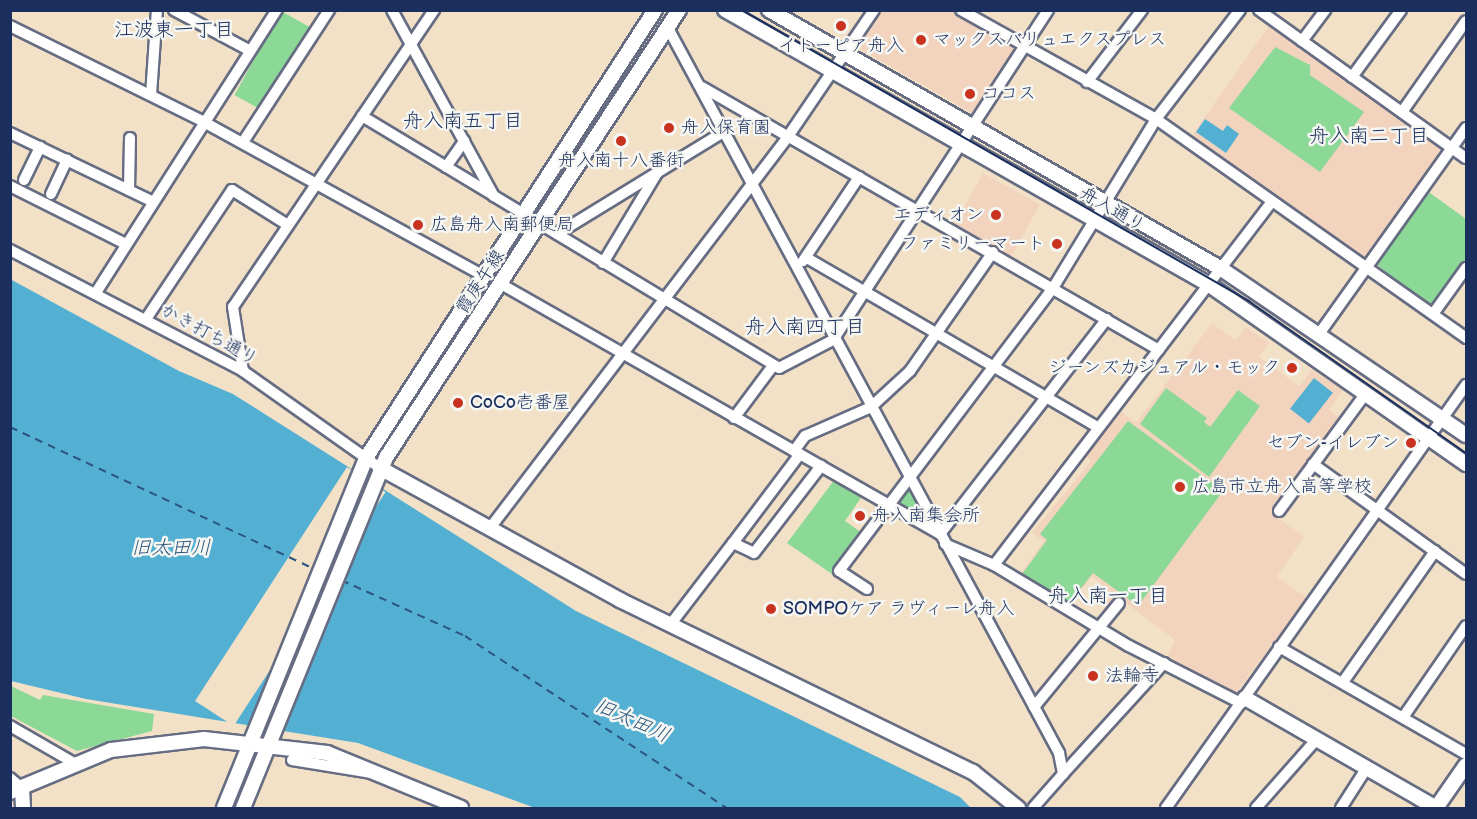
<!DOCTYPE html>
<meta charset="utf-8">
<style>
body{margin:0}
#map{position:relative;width:1477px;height:819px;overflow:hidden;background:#f2e1c7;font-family:"Balsamiq Sans","Klee One",sans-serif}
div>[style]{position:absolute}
.built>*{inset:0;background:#f2d4be;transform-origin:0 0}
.green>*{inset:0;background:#8cd896;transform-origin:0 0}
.water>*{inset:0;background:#54b0d2;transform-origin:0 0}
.pier>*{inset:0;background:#f2e1c7;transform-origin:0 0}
.ferry>*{height:1.5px;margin-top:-0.75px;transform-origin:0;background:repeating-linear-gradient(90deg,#2c5681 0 8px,transparent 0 14px)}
.roads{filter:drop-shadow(2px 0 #666d83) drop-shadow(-2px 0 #666d83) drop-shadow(0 2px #666d83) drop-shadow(0 -2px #666d83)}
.street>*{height:10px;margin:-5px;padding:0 5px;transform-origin:5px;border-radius:5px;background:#fff}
.secondary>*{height:14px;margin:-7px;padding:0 7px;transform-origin:7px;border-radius:7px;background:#fff}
.tram>*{height:1.5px;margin:-0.75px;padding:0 0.75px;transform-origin:0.75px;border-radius:0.75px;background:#1b2f5e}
.dots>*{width:16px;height:16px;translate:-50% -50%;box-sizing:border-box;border:3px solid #f6f6f2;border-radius:50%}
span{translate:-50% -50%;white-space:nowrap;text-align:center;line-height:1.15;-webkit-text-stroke:5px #f6f6f2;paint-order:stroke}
.poi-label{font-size:18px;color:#1b2f5e}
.left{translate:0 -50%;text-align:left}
.right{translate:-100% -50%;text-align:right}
.street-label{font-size:18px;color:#1b2f5e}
.neighbourhood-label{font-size:20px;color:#1b2f5e}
.water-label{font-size:20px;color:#2c5681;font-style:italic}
.frame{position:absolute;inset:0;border:12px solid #1b2f5e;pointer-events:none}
</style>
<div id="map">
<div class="built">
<div style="clip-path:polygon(952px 10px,1016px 45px,974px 114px,855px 46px,878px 11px)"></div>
<div style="left:1270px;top:24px;width:214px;height:140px;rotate:35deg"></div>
<div style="left:983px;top:173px;width:65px;height:61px;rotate:29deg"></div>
<div style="clip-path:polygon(1212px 323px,1235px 340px,1246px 327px,1269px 343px,1259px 357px,1299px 386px,1312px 370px,1343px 390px,1329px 410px,1341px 419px,1271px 513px,1304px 537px,1277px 577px,1307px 598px,1234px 695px,1166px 659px,1175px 640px,1117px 596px,1107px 607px,1096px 600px,1105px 587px,1092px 577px,1070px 604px,1020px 574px,1044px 541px,1032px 533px,1091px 461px,1085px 455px,1105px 429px,1104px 423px,1116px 408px,1136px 423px)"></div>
</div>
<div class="green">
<div style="left:281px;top:11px;width:38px;height:96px;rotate:29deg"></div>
<div style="clip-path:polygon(1275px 47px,1310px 65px,1310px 75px,1364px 112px,1320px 172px,1229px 108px)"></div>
<div style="clip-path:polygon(1426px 190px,1466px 219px,1466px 262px,1435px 306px,1429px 307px,1375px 263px)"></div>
<div style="clip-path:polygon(1166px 388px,1207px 418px,1204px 422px,1210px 427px,1238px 390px,1260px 406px,1209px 477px,1140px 424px)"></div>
<div style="clip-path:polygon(1128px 421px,1223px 491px,1138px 606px,1093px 573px,1070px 602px,1022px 574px,1047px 540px,1040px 534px)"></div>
<div style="clip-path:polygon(835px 479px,863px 495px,845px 521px,862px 533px,832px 574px,787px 543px)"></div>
<div style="clip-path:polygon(907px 487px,928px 518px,926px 520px,897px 504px)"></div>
<div style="clip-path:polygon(11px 686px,40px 700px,43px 695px,154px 714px,152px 731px,77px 751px,11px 716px)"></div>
</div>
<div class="water">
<div style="clip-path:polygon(1205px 119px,1223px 131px,1227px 125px,1239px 134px,1226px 153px,1196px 132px)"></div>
<div style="clip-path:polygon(10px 279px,179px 371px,233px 394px,576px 611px,960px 797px,971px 808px,535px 808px,358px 743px,86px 699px,11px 681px)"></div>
<div style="left:1314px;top:378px;width:24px;height:39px;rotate:38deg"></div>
</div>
<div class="pier">
<div style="left:347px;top:467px;width:46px;height:279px;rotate:33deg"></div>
</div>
<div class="ferry">
<div style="left:10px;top:427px;width:336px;rotate:25deg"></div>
<div style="left:341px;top:580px;width:136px;rotate:24.3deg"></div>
<div style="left:465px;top:636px;width:313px;rotate:33.3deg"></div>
</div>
<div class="roads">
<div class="street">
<div style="left:174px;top:10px;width:85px;rotate:28.1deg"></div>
<div style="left:392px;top:10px;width:212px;rotate:61.3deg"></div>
<div style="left:494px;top:196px;width:333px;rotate:31.1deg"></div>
<div style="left:779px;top:368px;width:61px;rotate:-27.4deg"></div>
<div style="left:833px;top:340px;width:394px;rotate:-56.9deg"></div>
<div style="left:961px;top:10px;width:223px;rotate:29.2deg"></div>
<div style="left:1156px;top:119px;width:380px;rotate:35.2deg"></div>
<div style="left:1259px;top:10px;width:254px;rotate:35.6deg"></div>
<div style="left:10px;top:26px;width:214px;rotate:26.3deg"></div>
<div style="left:202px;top:121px;width:322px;rotate:28.8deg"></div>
<div style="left:668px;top:28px;width:824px;rotate:61.66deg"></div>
<div style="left:1059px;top:753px;width:21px;rotate:79deg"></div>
<div style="left:1063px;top:774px;width:45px;rotate:131.4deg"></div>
<div style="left:1302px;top:41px;width:39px;rotate:-53deg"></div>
<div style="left:1352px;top:77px;width:83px;rotate:-53.8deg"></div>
<div style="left:1087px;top:82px;width:91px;rotate:-52.6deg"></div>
<div style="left:702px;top:87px;width:527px;rotate:29.92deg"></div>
<div style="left:151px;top:95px;width:85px;rotate:-86deg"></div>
<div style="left:1402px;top:112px;width:111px;rotate:-54.9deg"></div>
<div style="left:362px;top:116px;width:153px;rotate:31.1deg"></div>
<div style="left:10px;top:133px;width:157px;rotate:25.7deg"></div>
<div style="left:243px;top:142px;width:158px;rotate:-56.9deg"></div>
<div style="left:446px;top:167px;width:32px;rotate:-55deg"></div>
<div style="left:24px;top:180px;width:37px;rotate:-64deg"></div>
<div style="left:10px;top:186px;width:130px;rotate:26.6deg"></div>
<div style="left:129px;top:190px;width:52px;rotate:-88.9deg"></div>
<div style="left:51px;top:194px;width:38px;rotate:-65deg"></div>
<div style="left:557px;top:234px;width:197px;rotate:-31.5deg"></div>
<div style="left:10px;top:250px;width:263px;rotate:27.4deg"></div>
<div style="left:243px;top:371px;width:168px;rotate:35.3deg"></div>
<div style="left:807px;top:258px;width:336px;rotate:30.2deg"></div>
<div style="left:803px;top:261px;width:101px;rotate:-56.3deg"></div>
<div style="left:603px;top:263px;width:105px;rotate:-59deg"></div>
<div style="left:501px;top:284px;width:505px;rotate:29.66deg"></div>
<div style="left:940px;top:534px;width:272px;rotate:-52.2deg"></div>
<div style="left:97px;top:291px;width:334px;rotate:-57.4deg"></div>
<div style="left:1433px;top:314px;width:57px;rotate:-54.3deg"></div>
<div style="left:146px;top:319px;width:155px;rotate:-56.3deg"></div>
<div style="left:232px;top:190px;width:64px;rotate:32.2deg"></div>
<div style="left:1319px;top:334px;width:253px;rotate:-54.5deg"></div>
<div style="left:243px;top:371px;width:65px;rotate:-98.9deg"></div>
<div style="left:233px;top:307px;width:359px;rotate:-55.9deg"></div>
<div style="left:734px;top:418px;width:64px;rotate:-53.3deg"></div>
<div style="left:794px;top:451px;width:19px;rotate:-54deg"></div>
<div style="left:805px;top:436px;width:72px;rotate:-23.7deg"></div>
<div style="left:871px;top:407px;width:53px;rotate:-42.7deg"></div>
<div style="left:910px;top:371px;width:145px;rotate:-55.1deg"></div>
<div style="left:1313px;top:464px;width:188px;rotate:35.7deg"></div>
<div style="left:1279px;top:511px;width:147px;rotate:-53.6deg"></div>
<div style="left:490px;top:528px;width:494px;rotate:-52.7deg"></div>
<div style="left:789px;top:135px;width:151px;rotate:-55.8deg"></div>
<div style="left:733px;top:543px;width:111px;rotate:-53deg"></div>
<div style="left:945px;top:544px;width:53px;rotate:23.2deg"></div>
<div style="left:994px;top:565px;width:157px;rotate:31deg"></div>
<div style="left:1129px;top:646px;width:126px;rotate:27deg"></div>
<div style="left:994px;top:565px;width:457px;rotate:-52.6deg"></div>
<div style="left:867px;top:589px;width:33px;rotate:-147deg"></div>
<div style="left:839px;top:571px;width:355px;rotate:-52.9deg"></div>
<div style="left:1053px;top:288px;width:198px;rotate:-58.6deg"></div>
<div style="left:1156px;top:119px;width:138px;rotate:-52.4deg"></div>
<div style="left:670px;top:625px;width:103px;rotate:-52.5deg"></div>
<div style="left:733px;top:543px;width:23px;rotate:25deg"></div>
<div style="left:754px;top:553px;width:110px;rotate:-52.4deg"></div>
<div style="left:1279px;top:647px;width:215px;rotate:29.8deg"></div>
<div style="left:1343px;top:682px;width:160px;rotate:-54.9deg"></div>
<div style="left:1034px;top:707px;width:134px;rotate:-50.7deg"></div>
<div style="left:1404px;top:716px;width:109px;rotate:-55.4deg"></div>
<div style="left:10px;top:726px;width:74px;rotate:30deg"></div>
<div style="left:292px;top:760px;width:81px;rotate:9.2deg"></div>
<div style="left:1063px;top:774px;width:150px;rotate:-47.7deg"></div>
<div style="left:10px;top:778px;width:16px;rotate:40deg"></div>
<div style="left:1166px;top:808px;width:519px;rotate:-54.65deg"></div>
<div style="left:1256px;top:808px;width:91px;rotate:-48.6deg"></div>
<div style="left:1341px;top:808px;width:46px;rotate:-57.3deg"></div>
</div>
<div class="secondary">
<div style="left:725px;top:10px;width:555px;rotate:29.57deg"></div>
<div style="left:1208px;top:284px;width:315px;rotate:34.9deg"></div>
<div style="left:769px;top:10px;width:520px;rotate:29.77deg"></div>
<div style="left:1220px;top:268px;width:297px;rotate:34.2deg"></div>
<div style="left:380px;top:468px;width:274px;rotate:28.8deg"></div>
<div style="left:620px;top:600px;width:393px;rotate:26deg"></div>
<div style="left:973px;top:772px;width:58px;rotate:38.7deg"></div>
<div style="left:1245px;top:698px;width:220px;rotate:29.9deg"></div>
<div style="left:22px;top:788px;width:20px;rotate:87deg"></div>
<div style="left:10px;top:792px;width:109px;rotate:-22.6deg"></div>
<div style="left:111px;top:750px;width:94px;rotate:-6.7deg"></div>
<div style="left:204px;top:739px;width:124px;rotate:6.5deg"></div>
<div style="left:327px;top:753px;width:145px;rotate:22.3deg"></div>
<div style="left:224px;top:808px;width:378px;rotate:-67.9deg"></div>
<div style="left:366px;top:458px;width:533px;rotate:-57.17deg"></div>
<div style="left:243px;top:808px;width:380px;rotate:-67.8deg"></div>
<div style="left:387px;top:456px;width:533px;rotate:-56.79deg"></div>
<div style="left:1436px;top:808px;width:52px;rotate:-55.1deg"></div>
</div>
</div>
<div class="tram">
<div style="left:742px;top:10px;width:585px;rotate:29.85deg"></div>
<div style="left:1249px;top:301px;width:265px;rotate:35deg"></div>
</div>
<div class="dots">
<div style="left:841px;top:26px;background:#c8321e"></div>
<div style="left:921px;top:40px;background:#c8321e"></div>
<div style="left:970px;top:94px;background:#c8321e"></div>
<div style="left:669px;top:128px;background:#c8321e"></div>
<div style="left:621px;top:141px;background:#c8321e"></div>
<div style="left:996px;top:215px;background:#c8321e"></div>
<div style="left:418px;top:225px;background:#c8321e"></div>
<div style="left:1057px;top:244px;background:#c8321e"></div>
<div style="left:1292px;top:368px;background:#c8321e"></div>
<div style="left:458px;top:403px;background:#c8321e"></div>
<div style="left:1411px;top:443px;background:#c8321e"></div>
<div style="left:1180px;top:487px;background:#c8321e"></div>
<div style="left:860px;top:516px;background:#c8321e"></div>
<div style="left:771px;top:609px;background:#c8321e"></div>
<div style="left:1093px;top:676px;background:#c8321e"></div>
</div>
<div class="poi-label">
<span class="left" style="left:933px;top:40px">マックスバリュエクスプレス</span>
<span style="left:841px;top:46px">イトーピア舟入</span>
<span class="left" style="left:982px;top:94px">ココス</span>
<span class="left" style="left:681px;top:128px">舟入保育園</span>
<span style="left:621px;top:161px">舟入南十八番街</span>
<span class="right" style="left:984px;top:215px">エディオン</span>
<span class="left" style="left:430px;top:225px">広島舟入南郵便局</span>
<span class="right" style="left:1045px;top:244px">ファミリーマート</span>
<span class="right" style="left:1280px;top:368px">ジーンズカジュアル・モック</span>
<span class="left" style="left:470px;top:403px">CoCo壱番屋</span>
<span class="right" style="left:1399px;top:443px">セブン-イレブン</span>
<span class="left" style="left:1192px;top:487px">広島市立舟入高等学校</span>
<span class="left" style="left:872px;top:516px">舟入南集会所</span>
<span class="left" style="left:783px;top:609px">SOMPOケア ラヴィーレ舟入</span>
<span class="left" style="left:1105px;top:676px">法輪寺</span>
</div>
<div class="street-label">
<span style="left:1112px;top:210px;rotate:30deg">舟入通り</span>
<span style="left:481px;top:282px;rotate:-57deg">霞庚午線</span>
<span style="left:209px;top:335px;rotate:29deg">かき打ち通り</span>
</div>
<div class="neighbourhood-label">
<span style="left:174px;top:30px">江波東一丁目</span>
<span style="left:463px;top:121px">舟入南五丁目</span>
<span style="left:1369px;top:136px">舟入南二丁目</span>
<span style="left:805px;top:327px">舟入南四丁目</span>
<span style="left:1108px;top:596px">舟入南一丁目</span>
</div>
<div class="water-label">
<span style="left:171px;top:548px">旧太田川</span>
<span style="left:632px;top:721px;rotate:24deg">旧太田川</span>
</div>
<div class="frame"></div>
</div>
